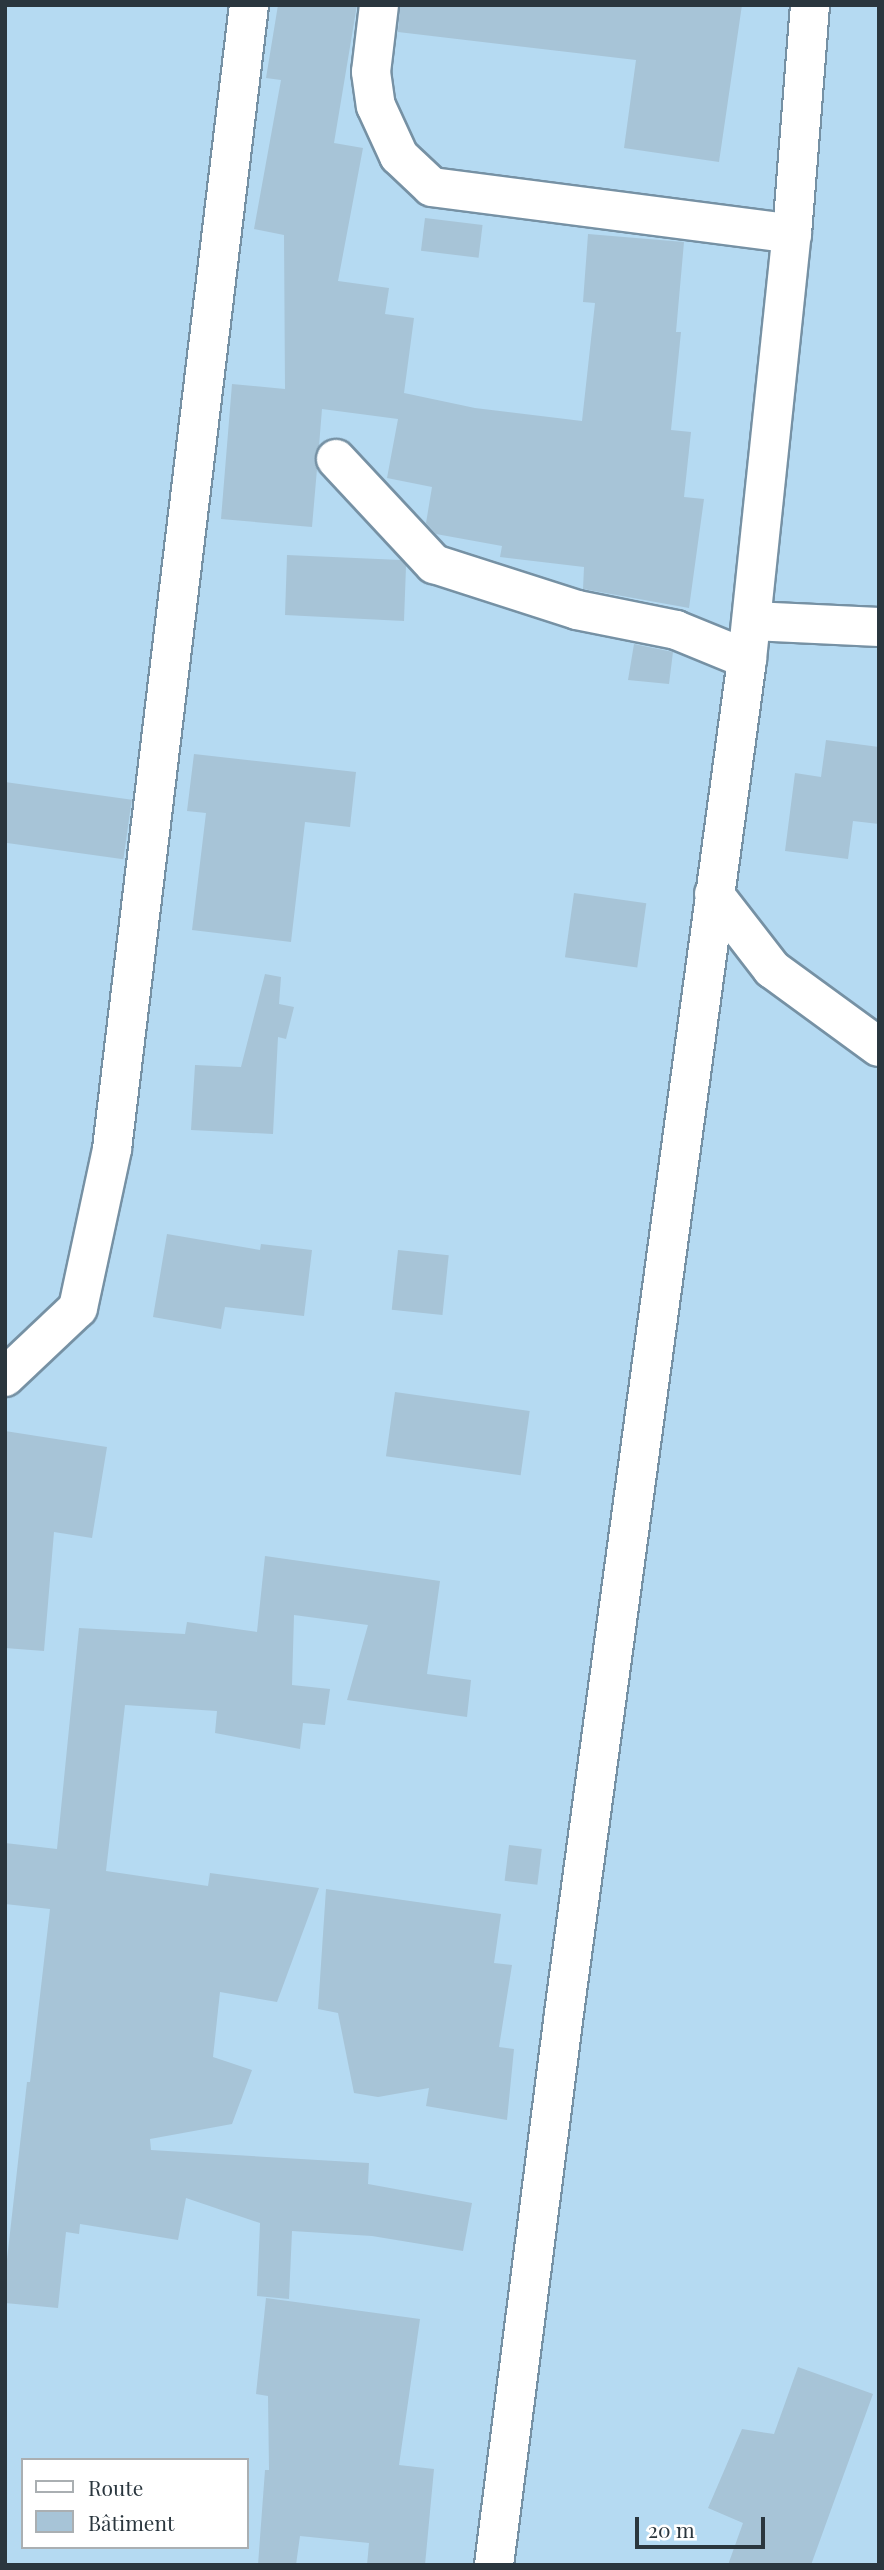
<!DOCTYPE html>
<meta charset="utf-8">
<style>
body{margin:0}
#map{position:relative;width:884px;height:2570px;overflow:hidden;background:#c8e6f9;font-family:"Playfair Display",serif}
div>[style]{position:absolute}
.built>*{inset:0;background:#b5daf2}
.building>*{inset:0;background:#a7c4d7;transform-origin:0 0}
.roads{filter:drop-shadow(2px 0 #7691a4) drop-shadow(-2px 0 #7691a4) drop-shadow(0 2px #7691a4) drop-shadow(0 -2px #7691a4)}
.minor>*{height:38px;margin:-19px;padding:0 19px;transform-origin:19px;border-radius:19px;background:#fff}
span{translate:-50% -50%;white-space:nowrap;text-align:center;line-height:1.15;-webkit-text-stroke:5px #fff;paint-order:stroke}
.frame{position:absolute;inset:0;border:7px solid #2a363e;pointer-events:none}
.legend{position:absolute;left:21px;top:2458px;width:228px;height:91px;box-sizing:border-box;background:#fff;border:2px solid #aaafb2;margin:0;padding:9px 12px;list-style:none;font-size:21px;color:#2a363e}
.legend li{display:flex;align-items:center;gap:14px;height:35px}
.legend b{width:35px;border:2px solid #aaafb2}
.scale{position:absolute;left:635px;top:2517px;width:130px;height:32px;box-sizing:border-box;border:4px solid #2a363e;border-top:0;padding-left:9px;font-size:21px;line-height:24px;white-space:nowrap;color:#2a363e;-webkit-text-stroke:5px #fff;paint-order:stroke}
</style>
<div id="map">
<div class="built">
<div style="clip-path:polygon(evenodd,5px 5px,879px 5px,879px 2565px,5px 2565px,5px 5px,23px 2460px,247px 2460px,247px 2547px,23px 2547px,23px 2460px)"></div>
</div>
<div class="building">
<div style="clip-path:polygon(278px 5px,357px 5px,334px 143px,363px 148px,338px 281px,389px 288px,385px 314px,414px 318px,404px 393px,475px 408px,582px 421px,595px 303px,583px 302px,588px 234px,684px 242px,676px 332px,681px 332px,671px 430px,691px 432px,684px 497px,704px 499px,689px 608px,583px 589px,584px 567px,500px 557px,502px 546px,436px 534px,426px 523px,432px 487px,387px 478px,398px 419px,322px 409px,319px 446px,315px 453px,317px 469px,312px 527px,221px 519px,232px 384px,285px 389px,284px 235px,254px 229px,281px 80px,266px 78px)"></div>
<div style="clip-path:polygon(400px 5px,742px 5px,719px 162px,624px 148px,636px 60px,398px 32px)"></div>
<div style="left:425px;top:218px;width:58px;height:33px;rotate:7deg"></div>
<div style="clip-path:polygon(287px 555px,401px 560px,406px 566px,404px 621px,285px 615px)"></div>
<div style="clip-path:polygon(634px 644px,673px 652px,669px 684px,628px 680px)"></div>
<div style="clip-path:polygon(826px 740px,879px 747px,879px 824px,853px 821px,848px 859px,785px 851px,795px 773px,821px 777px)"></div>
<div style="clip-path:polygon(194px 754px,356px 772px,350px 827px,305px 822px,291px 942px,192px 930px,206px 813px,187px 811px)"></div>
<div style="left:5px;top:782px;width:128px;height:60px;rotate:8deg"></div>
<div style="left:574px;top:893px;width:73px;height:65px;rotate:8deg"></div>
<div style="clip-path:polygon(265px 974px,281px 977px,279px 1004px,294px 1007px,286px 1039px,278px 1037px,273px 1134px,191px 1130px,195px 1065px,241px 1067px)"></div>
<div style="clip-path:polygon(167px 1234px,260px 1250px,261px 1244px,312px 1250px,304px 1316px,225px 1307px,221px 1329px,153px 1317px)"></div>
<div style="left:398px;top:1250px;width:51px;height:60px;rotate:6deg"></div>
<div style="left:395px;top:1392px;width:136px;height:65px;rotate:8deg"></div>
<div style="clip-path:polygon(5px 1431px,107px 1447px,92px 1538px,54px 1532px,44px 1651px,5px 1648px)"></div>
<div style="clip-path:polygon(265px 1556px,440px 1581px,427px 1674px,471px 1680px,467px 1717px,347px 1700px,368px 1625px,294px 1615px,292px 1685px,330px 1689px,325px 1725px,303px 1723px,300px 1749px,215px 1733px,217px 1711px,125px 1705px,106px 1871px,208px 1886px,210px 1873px,319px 1888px,277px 2002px,220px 1992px,213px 2057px,252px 2070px,232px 2124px,150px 2139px,151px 2150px,369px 2163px,368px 2184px,472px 2203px,463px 2251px,372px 2236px,292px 2231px,289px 2299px,257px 2296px,260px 2223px,186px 2198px,178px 2240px,80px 2224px,79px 2234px,66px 2232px,58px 2308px,5px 2303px,5px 2277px,27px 2082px,30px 2082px,50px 1909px,5px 1904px,5px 1843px,57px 1849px,79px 1628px,185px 1634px,187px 1622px,257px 1632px)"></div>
<div style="left:509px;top:1845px;width:33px;height:36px;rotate:7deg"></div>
<div style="clip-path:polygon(326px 1889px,501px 1914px,494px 1963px,512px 1965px,499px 2047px,514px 2049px,507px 2120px,426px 2106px,429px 2088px,378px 2097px,354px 2093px,338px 2013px,318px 2009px)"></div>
<div style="clip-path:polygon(266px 2298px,420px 2319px,399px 2465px,434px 2469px,425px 2565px,367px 2565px,369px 2543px,300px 2536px,296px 2565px,258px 2565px,265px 2470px,269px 2470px,268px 2396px,256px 2394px)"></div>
<div style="clip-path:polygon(798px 2367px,873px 2394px,811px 2565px,728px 2565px,743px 2523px,708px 2508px,742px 2429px,774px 2434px)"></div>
</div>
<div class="roads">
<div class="minor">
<div style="left:379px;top:5px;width:67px;rotate:96.8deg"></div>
<div style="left:371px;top:72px;width:34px;rotate:82deg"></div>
<div style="left:376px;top:106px;width:55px;rotate:65.3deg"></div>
<div style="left:399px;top:156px;width:45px;rotate:43.2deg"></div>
<div style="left:432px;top:187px;width:363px;rotate:7.4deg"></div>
<div style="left:336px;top:459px;width:144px;rotate:47deg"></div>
<div style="left:434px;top:564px;width:150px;rotate:17.8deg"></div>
<div style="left:577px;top:610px;width:101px;rotate:11.4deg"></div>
<div style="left:676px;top:630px;width:77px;rotate:22.2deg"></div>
<div style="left:752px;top:621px;width:127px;rotate:2.7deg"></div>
<div style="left:714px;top:894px;width:95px;rotate:52.3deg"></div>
<div style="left:772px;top:969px;width:132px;rotate:36.1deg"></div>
<div style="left:5px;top:1377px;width:100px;rotate:-43.4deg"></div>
<div style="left:78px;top:1308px;width:163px;rotate:-77.9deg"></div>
<div style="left:112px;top:1149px;width:1152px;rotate:-83.17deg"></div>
<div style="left:494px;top:2565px;width:556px;rotate:-82.77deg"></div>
<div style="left:564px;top:2013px;width:1366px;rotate:-82.3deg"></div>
<div style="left:747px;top:659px;width:427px;rotate:-84deg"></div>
<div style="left:792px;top:234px;width:230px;rotate:-85.5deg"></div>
</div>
</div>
<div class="frame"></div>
<ul class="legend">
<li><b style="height:9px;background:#fff"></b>Route</li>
<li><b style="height:19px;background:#a7c4d7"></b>Bâtiment</li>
</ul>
<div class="scale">20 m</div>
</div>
